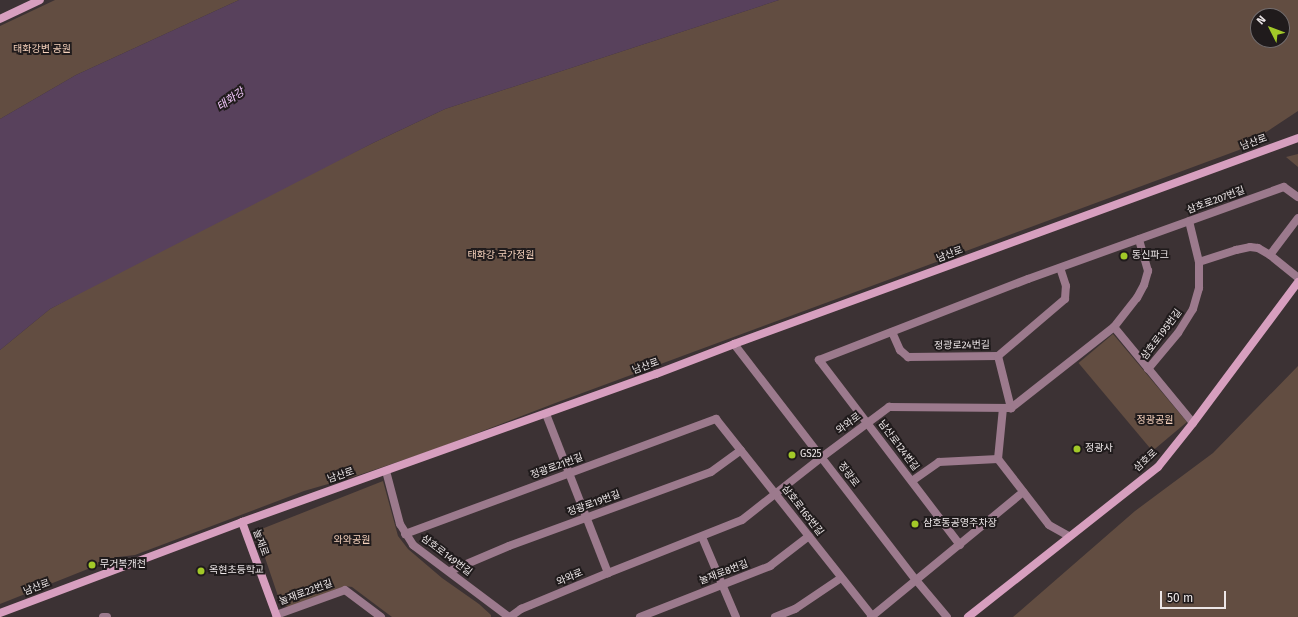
<!DOCTYPE html>
<meta charset="utf-8">
<style>
body{margin:0}
#map{position:relative;width:1298px;height:617px;overflow:hidden;background:#3c3234;font-family:"Fira Sans","Noto Sans KR",sans-serif}
div>[style]{position:absolute}
.green>*{inset:0;background:#624d41;transform-origin:0 0}
.water>*{inset:0;background:#58415c}
.street>*{height:8px;margin:-4px;padding:0 4px;transform-origin:4px;border-radius:4px;background:#9c7a8d}
.secondary>*{height:8px;margin:-4px;padding:0 4px;transform-origin:4px;border-radius:4px;background:#d79fbf}
.dots>*{width:11px;height:11px;translate:-50% -50%;box-sizing:border-box;border:2px solid #201b1c;border-radius:50%}
span{translate:-50% -50%;white-space:nowrap;text-align:center;line-height:1.15;-webkit-text-stroke:4px #201b1c;paint-order:stroke}
.park-label{font-size:10px;color:#f7d3bd}
.street-label{font-size:10px;color:#ece6e7}
.poi-label{font-size:10px;color:#ece6e7}
.left{translate:0 -50%;text-align:left}
.water-label{font-size:11px;color:#f3c8fc;font-style:italic}
.north{position:absolute;left:1250px;top:8px;width:40px;height:40px;box-sizing:border-box;background:#201b1c;border:1px solid #726c6d;border-radius:50%;rotate:312deg;font-size:11px;font-weight:700;line-height:16px;text-align:center;color:#ece6e7}
.north::after{content:'';display:block;margin:auto;width:14px;height:18px;background:#a2c928;clip-path:polygon(50% 0,100% 100%,50% 72%,0 100%)}
.scale{position:absolute;left:1160px;top:591px;width:66px;height:18px;box-sizing:border-box;border:2px solid #ece6e7;border-top:0;padding-left:5px;font-size:12px;line-height:14px;white-space:nowrap;color:#ece6e7;-webkit-text-stroke:3px #201b1c;paint-order:stroke}
</style>
<div id="map">
<div class="green">
<div style="clip-path:polygon(55px 0,239px 0,76px 75px,0 119px,0 26px)"></div>
<div style="clip-path:polygon(evenodd,779px 0,1298px 0,1298px 111px,1239px 150px,558px 402px,433px 450px,359px 475px,304px 491px,135px 555px,118px 557px,0 604px,0 350px,50px 309px,196px 230px,373px 143px,445px 109px,779px 0,1258px 16px,1282px 16px,1282px 40px,1258px 40px,1258px 16px)"></div>
<div style="clip-path:polygon(1298px 154px,1298px 167px,1286px 157px)"></div>
<div style="left:1113px;top:334px;width:115px;height:45px;rotate:50deg"></div>
<div style="clip-path:polygon(1298px 366px,1298px 617px,1013px 617px,1135px 511px,1213px 453px)"></div>
<div style="clip-path:polygon(383px 481px,398px 536px,408px 549px,442px 578px,479px 604px,491px 615px,491px 617px,392px 617px,352px 587px,345px 586px,290px 607px,285px 606px,280px 602px,257px 534px,259px 530px)"></div>
</div>
<div class="water">
<div style="clip-path:polygon(239px 0,779px 0,445px 109px,373px 143px,50px 309px,0 350px,0 119px,76px 75px)"></div>
</div>
<div class="street">
<div style="left:1270px;top:255px;width:46px;rotate:-52.9deg"></div>
<div style="left:1199px;top:262px;width:39px;rotate:-18deg"></div>
<div style="left:1236px;top:250px;width:14px;rotate:-12deg"></div>
<div style="left:1250px;top:247px;width:8px;rotate:7deg"></div>
<div style="left:1258px;top:248px;width:14px;rotate:30deg"></div>
<div style="left:1270px;top:255px;width:36px;rotate:39deg"></div>
<div style="left:1114px;top:327px;width:124px;rotate:50.5deg"></div>
<div style="left:892px;top:332px;width:20px;rotate:66deg"></div>
<div style="left:900px;top:350px;width:11px;rotate:41deg"></div>
<div style="left:908px;top:357px;width:90px;rotate:-0.6deg"></div>
<div style="left:998px;top:356px;width:88px;rotate:-40.4deg"></div>
<div style="left:1065px;top:299px;width:13px;rotate:-86deg"></div>
<div style="left:1066px;top:286px;width:19px;rotate:-108deg"></div>
<div style="left:734px;top:344px;width:298px;rotate:52.4deg"></div>
<div style="left:916px;top:580px;width:48px;rotate:50deg"></div>
<div style="left:998px;top:356px;width:54px;rotate:76deg"></div>
<div style="left:1148px;top:369px;width:47px;rotate:-50.2deg"></div>
<div style="left:1178px;top:333px;width:28px;rotate:-58deg"></div>
<div style="left:1193px;top:309px;width:22px;rotate:-74deg"></div>
<div style="left:1199px;top:288px;width:26px;rotate:-90deg"></div>
<div style="left:1199px;top:262px;width:42px;rotate:-103.7deg"></div>
<div style="left:546px;top:414px;width:171px;rotate:68.7deg"></div>
<div style="left:998px;top:459px;width:51px;rotate:-84.4deg"></div>
<div style="left:386px;top:471px;width:55px;rotate:75.2deg"></div>
<div style="left:400px;top:524px;width:25px;rotate:58deg"></div>
<div style="left:413px;top:545px;width:120px;rotate:36.9deg"></div>
<div style="left:912px;top:481px;width:33px;rotate:-35deg"></div>
<div style="left:939px;top:462px;width:59px;rotate:-2.9deg"></div>
<div style="left:998px;top:459px;width:83px;rotate:52.3deg"></div>
<div style="left:1049px;top:525px;width:23px;rotate:29deg"></div>
<div style="left:405px;top:534px;width:332px;rotate:-20.3deg"></div>
<div style="left:716px;top:419px;width:251px;rotate:51.6deg"></div>
<div style="left:702px;top:537px;width:87px;rotate:67deg"></div>
<div style="left:960px;top:545px;width:233px;rotate:-127.3deg"></div>
<div style="left:819px;top:360px;width:224px;rotate:-21.2deg"></div>
<div style="left:1028px;top:279px;width:272px;rotate:-19.8deg"></div>
<div style="left:1284px;top:187px;width:17px;rotate:36deg"></div>
<div style="left:450px;top:571px;width:64px;rotate:-23deg"></div>
<div style="left:509px;top:546px;width:215px;rotate:-20.1deg"></div>
<div style="left:711px;top:472px;width:37px;rotate:-36deg"></div>
<div style="left:276px;top:615px;width:73px;rotate:-19.9deg"></div>
<div style="left:345px;top:590px;width:45px;rotate:36.9deg"></div>
<div style="left:103px;top:617px;width:4px"></div>
<div style="left:510px;top:617px;width:14px;rotate:-36deg"></div>
<div style="left:521px;top:609px;width:94px;rotate:-22.5deg"></div>
<div style="left:608px;top:573px;width:144px;rotate:-21.6deg"></div>
<div style="left:742px;top:520px;width:102px;rotate:-38.2deg"></div>
<div style="left:822px;top:457px;width:84px;rotate:-36.7deg"></div>
<div style="left:889px;top:407px;width:122px;rotate:0.5deg"></div>
<div style="left:1011px;top:408px;width:131px;rotate:-38.2deg"></div>
<div style="left:1114px;top:327px;width:37px;rotate:-52deg"></div>
<div style="left:1137px;top:298px;width:15px;rotate:-62deg"></div>
<div style="left:1144px;top:285px;width:15px;rotate:-74deg"></div>
<div style="left:1148px;top:271px;width:33px;rotate:-106deg"></div>
<div style="left:640px;top:617px;width:140px;rotate:-21.4deg"></div>
<div style="left:770px;top:566px;width:49px;rotate:-37.6deg"></div>
<div style="left:775px;top:617px;width:22px;rotate:-22deg"></div>
<div style="left:795px;top:609px;width:55px;rotate:-34deg"></div>
<div style="left:871px;top:617px;width:197px;rotate:-39.4deg"></div>
</div>
<div class="secondary">
<div style="left:0;top:19px;width:44px;rotate:-25.4deg"></div>
<div style="left:242px;top:522px;width:101px;rotate:69.8deg"></div>
<div style="left:0;top:613px;width:259px;rotate:-20.6deg"></div>
<div style="left:242px;top:522px;width:440px;rotate:-19.7deg"></div>
<div style="left:656px;top:374px;width:84px;rotate:-21deg"></div>
<div style="left:734px;top:344px;width:600px;rotate:-20.06deg"></div>
<div style="left:968px;top:617px;width:242px;rotate:-38.3deg"></div>
<div style="left:1158px;top:467px;width:56px;rotate:-51.5deg"></div>
<div style="left:1193px;top:423px;width:176px;rotate:-53.3deg"></div>
</div>
<div class="dots">
<div style="left:1124px;top:256px;background:#a2c928"></div>
<div style="left:1077px;top:449px;background:#a2c928"></div>
<div style="left:792px;top:455px;background:#a2c928"></div>
<div style="left:915px;top:524px;background:#a2c928"></div>
<div style="left:92px;top:565px;background:#a2c928"></div>
<div style="left:201px;top:571px;background:#a2c928"></div>
</div>
<div class="park-label">
<span style="left:42px;top:50px">태화강변 공원</span>
<span style="left:501px;top:256px">태화강 국가정원</span>
<span style="left:1155px;top:421px">정광공원</span>
<span style="left:352px;top:541px">와와공원</span>
</div>
<div class="street-label">
<span style="left:1254px;top:143px;rotate:-20deg">남산로</span>
<span style="left:1216px;top:201px;rotate:-20deg">삼호로207번길</span>
<span style="left:950px;top:255px;rotate:-21deg">남산로</span>
<span style="left:1162px;top:335px;rotate:-53deg">삼호로195번길</span>
<span style="left:962px;top:346px;rotate:-1deg">정광로24번길</span>
<span style="left:646px;top:367px;rotate:-20deg">남산로</span>
<span style="left:849px;top:424px;rotate:-37deg">와와로</span>
<span style="left:898px;top:446px;rotate:53deg">남산로124번길</span>
<span style="left:1146px;top:461px;rotate:-43deg">삼호로</span>
<span style="left:557px;top:467px;rotate:-20deg">정광로21번길</span>
<span style="left:848px;top:475px;rotate:53deg">정광로</span>
<span style="left:341px;top:476px;rotate:-19deg">남산로</span>
<span style="left:594px;top:504px;rotate:-20deg">정광로19번길</span>
<span style="left:802px;top:511px;rotate:52deg">삼호로165번길</span>
<span style="left:260px;top:543px;rotate:70deg">눌재로</span>
<span style="left:446px;top:556px;rotate:37deg">삼호로149번길</span>
<span style="left:724px;top:573px;rotate:-21deg">눌재로8번길</span>
<span style="left:570px;top:578px;rotate:-23deg">와와로</span>
<span style="left:37px;top:588px;rotate:-21deg">남산로</span>
<span style="left:306px;top:593px;rotate:-20deg">눌재로22번길</span>
</div>
<div class="poi-label">
<span class="left" style="left:1132px;top:256px">동신파크</span>
<span class="left" style="left:1085px;top:449px">정광사</span>
<span class="left" style="left:800px;top:455px">GS25</span>
<span class="left" style="left:923px;top:524px">삼호동공영주차장</span>
<span class="left" style="left:100px;top:565px">무거복개천</span>
<span class="left" style="left:209px;top:571px">옥현초등학교</span>
</div>
<div class="water-label">
<span style="left:231px;top:100px;rotate:-35deg">태화강</span>
</div>
<div class="north">N</div>
<div class="scale">50 m</div>
</div>
